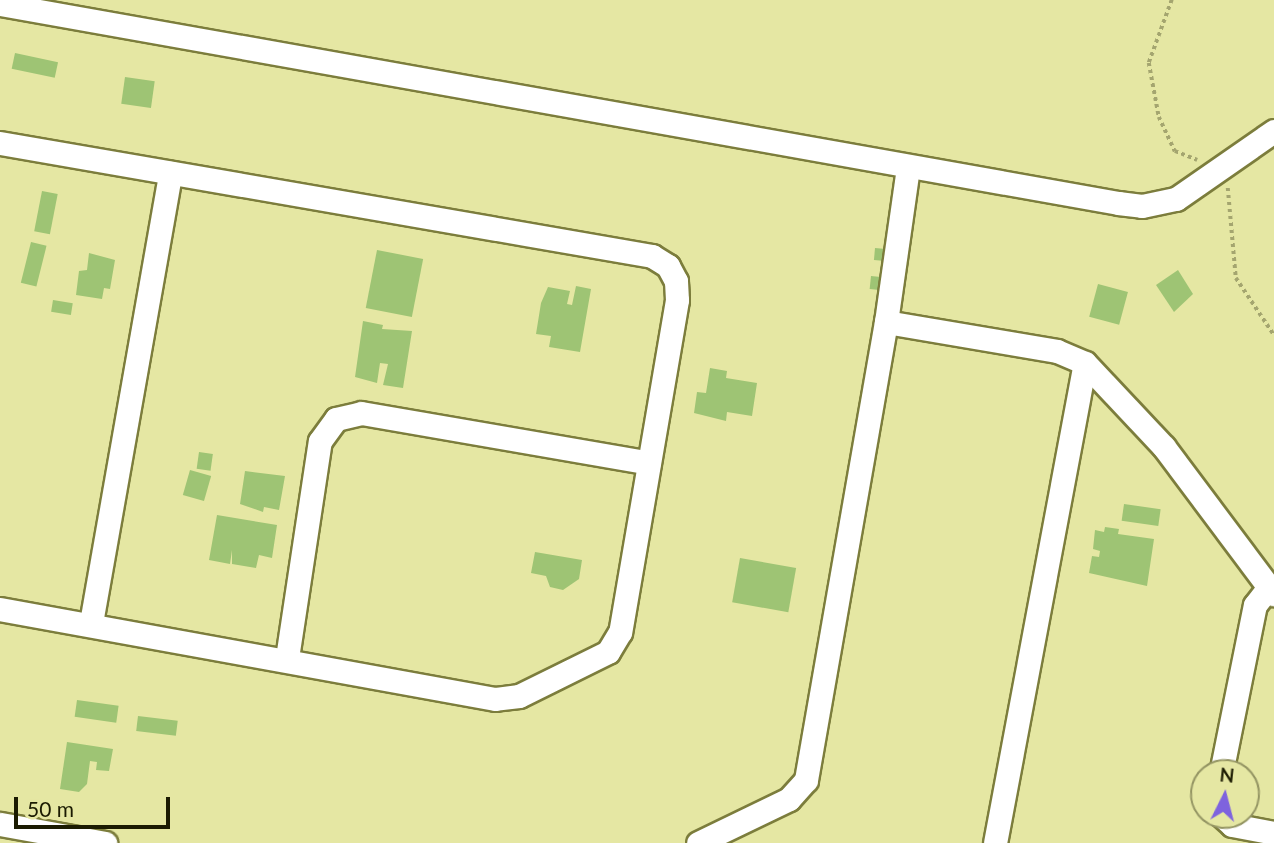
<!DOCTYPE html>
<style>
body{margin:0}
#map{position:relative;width:1274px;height:843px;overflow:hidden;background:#e5e7a3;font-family:Lato,sans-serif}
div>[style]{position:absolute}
.building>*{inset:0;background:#9ec474;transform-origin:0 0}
.path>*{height:3.5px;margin-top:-1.75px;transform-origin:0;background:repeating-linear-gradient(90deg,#a4a56f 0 3.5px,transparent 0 7px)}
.roads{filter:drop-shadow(2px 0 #7c7d3c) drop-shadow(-2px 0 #7c7d3c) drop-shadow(0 2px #7c7d3c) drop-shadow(0 -2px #7c7d3c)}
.street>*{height:23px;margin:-11.5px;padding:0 11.5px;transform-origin:11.5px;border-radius:11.5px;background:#fff}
span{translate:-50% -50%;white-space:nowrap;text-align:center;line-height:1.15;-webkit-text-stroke:6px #e5e7a3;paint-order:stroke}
.north{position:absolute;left:1190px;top:759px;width:70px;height:70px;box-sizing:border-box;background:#e5e7a3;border:2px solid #949563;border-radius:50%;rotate:6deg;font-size:19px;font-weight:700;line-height:28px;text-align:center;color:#1b1b02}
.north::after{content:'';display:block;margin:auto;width:24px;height:32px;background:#7e63de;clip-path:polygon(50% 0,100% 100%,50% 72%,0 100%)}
.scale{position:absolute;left:14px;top:797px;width:156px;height:32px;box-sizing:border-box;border:4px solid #1b1b02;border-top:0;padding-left:9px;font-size:21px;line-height:24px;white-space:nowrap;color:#1b1b02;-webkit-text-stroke:5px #e5e7a3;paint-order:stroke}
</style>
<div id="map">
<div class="building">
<div style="left:15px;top:53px;width:44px;height:16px;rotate:12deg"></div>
<div style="left:125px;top:77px;width:30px;height:27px;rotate:8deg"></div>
<div style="left:42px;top:191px;width:16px;height:41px;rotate:11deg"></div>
<div style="left:31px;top:242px;width:16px;height:42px;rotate:14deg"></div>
<div style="left:875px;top:248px;width:11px;height:12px;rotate:5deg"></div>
<div style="left:377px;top:250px;width:47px;height:59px;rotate:11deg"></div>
<div style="clip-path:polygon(89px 253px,115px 260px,110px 289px,104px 288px,102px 299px,76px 295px,79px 271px,87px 270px)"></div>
<div style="clip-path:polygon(1178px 270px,1193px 294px,1174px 312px,1156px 285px)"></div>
<div style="left:871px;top:276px;width:10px;height:13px;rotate:6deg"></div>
<div style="left:1098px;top:284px;width:31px;height:34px;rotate:15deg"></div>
<div style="clip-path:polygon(576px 286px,591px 289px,580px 352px,549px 347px,551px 336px,536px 334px,541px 303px,548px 287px,570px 291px,567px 304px,572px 305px)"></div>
<div style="left:53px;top:300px;width:20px;height:12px;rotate:9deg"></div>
<div style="clip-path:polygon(363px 321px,383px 325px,382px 329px,412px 331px,403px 388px,383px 385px,388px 364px,380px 363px,377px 383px,355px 377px)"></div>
<div style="clip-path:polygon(710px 368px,727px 371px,726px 378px,757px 383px,752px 416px,727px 412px,726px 421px,694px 413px,697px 392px,706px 393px)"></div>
<div style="left:199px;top:452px;width:14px;height:17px;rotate:8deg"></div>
<div style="left:190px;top:470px;width:22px;height:26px;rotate:16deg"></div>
<div style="clip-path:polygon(245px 471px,285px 476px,279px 510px,264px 507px,263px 512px,240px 504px)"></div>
<div style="left:1124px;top:504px;width:37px;height:17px;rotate:8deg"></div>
<div style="clip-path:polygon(217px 515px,277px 525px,272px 558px,259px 555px,256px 568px,232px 564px,232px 550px,230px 564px,209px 560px)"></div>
<div style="clip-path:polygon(1105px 527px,1119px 529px,1118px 534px,1154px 539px,1147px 586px,1089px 573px,1092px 556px,1099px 557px,1100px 551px,1093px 549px,1095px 530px,1104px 532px)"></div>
<div style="clip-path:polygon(535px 552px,582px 560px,579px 579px,563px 590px,550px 587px,546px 576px,531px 573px)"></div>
<div style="left:740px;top:558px;width:57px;height:45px;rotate:10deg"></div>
<div style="left:77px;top:700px;width:42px;height:17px;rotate:8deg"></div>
<div style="left:138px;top:716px;width:40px;height:15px;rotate:7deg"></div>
<div style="clip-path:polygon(67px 742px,113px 749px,109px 771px,96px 770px,97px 762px,90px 761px,87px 784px,79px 792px,60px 789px)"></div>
</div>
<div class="path">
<div style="left:1172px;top:0;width:67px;rotate:110.1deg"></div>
<div style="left:1149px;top:63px;width:55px;rotate:79.5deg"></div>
<div style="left:1159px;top:117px;width:38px;rotate:65deg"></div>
<div style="left:1175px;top:151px;width:24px;rotate:22deg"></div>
<div style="left:1228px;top:188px;width:90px;rotate:84.9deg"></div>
<div style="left:1236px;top:278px;width:69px;rotate:56.3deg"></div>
</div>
<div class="roads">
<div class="street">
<div style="left:0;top:4px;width:1136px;rotate:10.09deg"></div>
<div style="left:1118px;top:203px;width:24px;rotate:7deg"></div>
<div style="left:1142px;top:206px;width:35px;rotate:-12deg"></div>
<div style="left:1176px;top:199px;width:119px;rotate:-34.8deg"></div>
<div style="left:0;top:143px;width:662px;rotate:9.83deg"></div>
<div style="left:652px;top:256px;width:19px;rotate:32deg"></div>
<div style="left:668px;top:266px;width:17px;rotate:62deg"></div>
<div style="left:676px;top:281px;width:19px;rotate:87deg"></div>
<div style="left:677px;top:300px;width:337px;rotate:99.7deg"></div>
<div style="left:620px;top:632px;width:23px;rotate:121deg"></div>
<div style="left:608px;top:652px;width:99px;rotate:153.7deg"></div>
<div style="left:519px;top:696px;width:24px;rotate:173deg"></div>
<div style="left:495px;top:699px;width:503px;rotate:-169.7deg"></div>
<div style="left:886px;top:322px;width:173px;rotate:9.6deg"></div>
<div style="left:1057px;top:351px;width:30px;rotate:23deg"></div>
<div style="left:1085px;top:363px;width:115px;rotate:46.8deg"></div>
<div style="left:1164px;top:447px;width:184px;rotate:53.2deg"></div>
<div style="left:91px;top:623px;width:457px;rotate:-80deg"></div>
<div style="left:287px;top:658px;width:219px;rotate:-81.4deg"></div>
<div style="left:320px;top:441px;width:27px;rotate:-54deg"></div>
<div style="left:336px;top:419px;width:26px;rotate:-13deg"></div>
<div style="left:361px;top:413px;width:292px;rotate:9.8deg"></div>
<div style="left:1221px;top:773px;width:171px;rotate:-78.6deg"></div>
<div style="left:1255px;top:605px;width:23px;rotate:-52deg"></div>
<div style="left:1221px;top:815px;width:15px;rotate:42deg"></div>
<div style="left:1232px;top:825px;width:43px;rotate:10.8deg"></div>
<div style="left:0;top:824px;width:107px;rotate:10.3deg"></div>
<div style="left:698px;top:843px;width:101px;rotate:-25.8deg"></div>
<div style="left:789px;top:799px;width:25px;rotate:-48deg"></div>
<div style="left:806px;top:780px;width:465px;rotate:-80.1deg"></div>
<div style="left:886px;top:322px;width:156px;rotate:-81.9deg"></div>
<div style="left:995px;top:843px;width:488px;rotate:-79.4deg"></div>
</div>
</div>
<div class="north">N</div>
<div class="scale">50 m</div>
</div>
